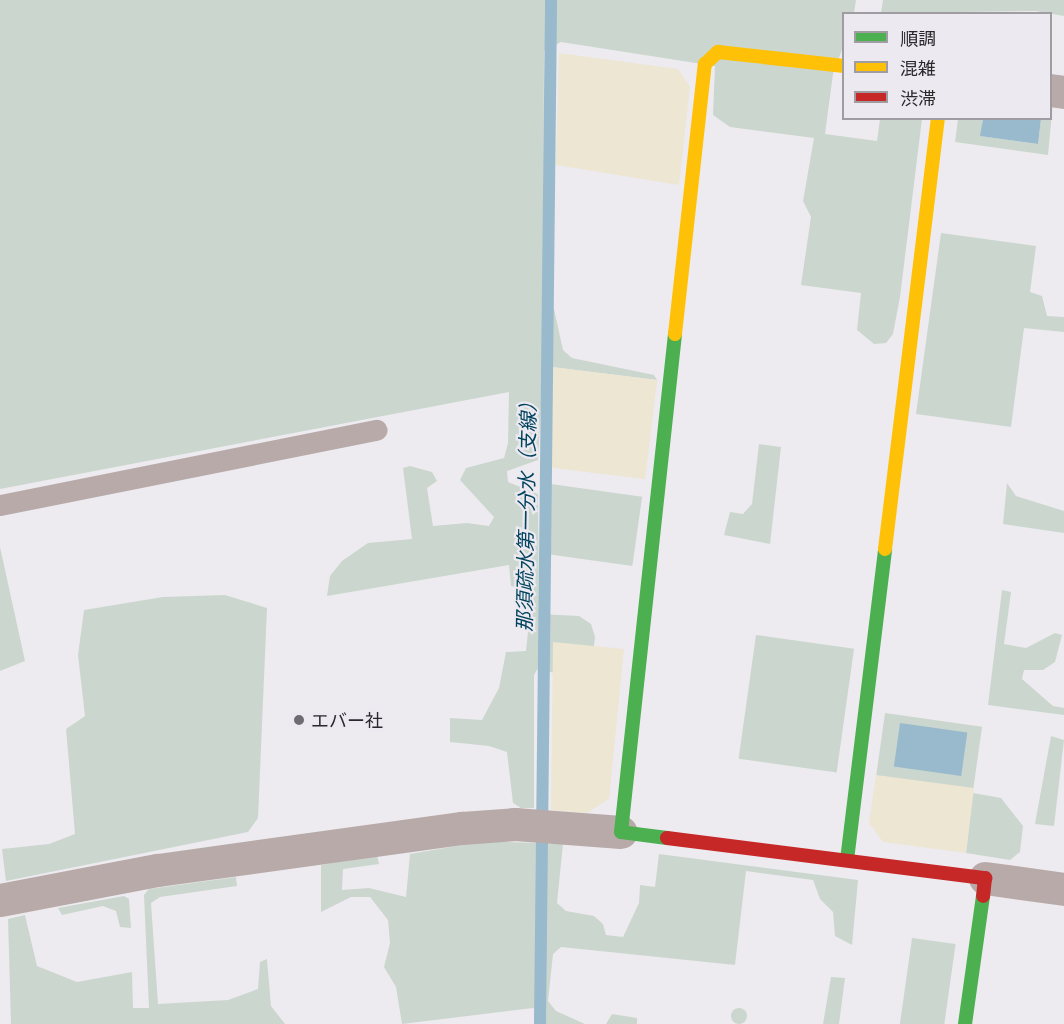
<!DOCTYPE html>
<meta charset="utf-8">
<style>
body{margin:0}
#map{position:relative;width:1064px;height:1024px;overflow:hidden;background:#edebef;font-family:"Golos Text","Noto Sans JP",sans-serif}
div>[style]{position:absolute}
.green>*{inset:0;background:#cbd7ce;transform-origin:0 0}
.round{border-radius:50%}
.sand>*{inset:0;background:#ece6d3;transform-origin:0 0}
.water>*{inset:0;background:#99b9cc;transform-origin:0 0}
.stream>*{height:12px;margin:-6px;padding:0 6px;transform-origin:6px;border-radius:6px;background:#99b9cc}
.lane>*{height:21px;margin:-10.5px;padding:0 10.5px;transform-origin:10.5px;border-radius:10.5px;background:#b8aaa9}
.street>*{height:33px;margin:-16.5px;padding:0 16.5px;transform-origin:16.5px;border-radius:16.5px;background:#b8aaa9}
.fast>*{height:14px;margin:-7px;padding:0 7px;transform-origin:7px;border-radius:7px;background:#4caf50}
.slow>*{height:14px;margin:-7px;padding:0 7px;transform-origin:7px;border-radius:7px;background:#ffc107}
.jam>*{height:14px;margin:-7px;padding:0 7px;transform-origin:7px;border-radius:7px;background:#c62828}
.dots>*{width:16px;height:16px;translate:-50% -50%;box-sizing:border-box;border:3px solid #ede9f1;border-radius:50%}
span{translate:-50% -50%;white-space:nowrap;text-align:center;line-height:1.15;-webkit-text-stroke:4.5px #ede9f1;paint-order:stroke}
.poi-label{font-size:18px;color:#2a282b}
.left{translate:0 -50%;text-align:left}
.water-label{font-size:20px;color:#01445e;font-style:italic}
.legend{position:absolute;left:842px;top:12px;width:210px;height:108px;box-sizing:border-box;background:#ede9f1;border:2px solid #9f9ca2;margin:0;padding:8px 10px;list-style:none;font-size:18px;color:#2a282b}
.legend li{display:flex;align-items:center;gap:12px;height:30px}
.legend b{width:30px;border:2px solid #9f9ca2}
</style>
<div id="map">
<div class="green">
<div style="clip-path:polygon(0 0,856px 0,854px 13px,844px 14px,843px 47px,833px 74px,825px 134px,877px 141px,880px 119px,922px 119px,900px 297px,893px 334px,886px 343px,874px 344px,857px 330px,861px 293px,801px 285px,811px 217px,803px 201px,814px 138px,730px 127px,713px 115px,715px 66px,561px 42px,544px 51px,543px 297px,554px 309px,563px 350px,572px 358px,654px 375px,657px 380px,543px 366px,538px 460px,507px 471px,508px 482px,538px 494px,539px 614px,579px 616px,591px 624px,595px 637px,593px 653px,557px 674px,538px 668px,534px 675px,534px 808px,521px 808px,513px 803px,507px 752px,489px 746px,450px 742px,450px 718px,482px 720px,499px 688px,506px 652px,526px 651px,530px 612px,520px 588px,511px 586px,509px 565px,327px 596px,330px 576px,342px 561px,368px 543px,412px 539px,403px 468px,410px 466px,432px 472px,437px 481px,427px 488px,433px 526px,467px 523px,489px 526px,494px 517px,460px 480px,466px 468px,504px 458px,508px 443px,509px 392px,0 489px)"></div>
<div style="clip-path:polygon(883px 0,1064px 0,1064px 16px,1036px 11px,881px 13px)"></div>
<div style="clip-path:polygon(1051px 102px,1053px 102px,1048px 155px,955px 142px,958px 119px,983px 118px,981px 136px,1038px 144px,1041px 119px,1050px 118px)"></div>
<div style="clip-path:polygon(941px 233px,1036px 246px,1030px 292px,1042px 296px,1047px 316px,1064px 317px,1064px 332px,1024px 328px,1011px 427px,916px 414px)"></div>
<div style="clip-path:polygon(759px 444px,781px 447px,770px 544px,724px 535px,730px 512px,743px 514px,752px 504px)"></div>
<div style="clip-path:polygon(1007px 483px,1016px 496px,1064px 511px,1064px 533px,1003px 524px)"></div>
<div style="left:551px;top:484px;width:92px;height:70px;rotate:8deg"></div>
<div style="clip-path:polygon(0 547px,25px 661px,0 671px)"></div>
<div style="clip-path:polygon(1002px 590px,1011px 592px,1004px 644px,1026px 648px,1055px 633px,1062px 635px,1055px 662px,1043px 670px,1024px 670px,1022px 679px,1053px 706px,1064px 708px,1064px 715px,988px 705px)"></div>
<div style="clip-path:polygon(225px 595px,267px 608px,258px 818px,248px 832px,6px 881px,2px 849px,49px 844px,75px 834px,66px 729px,85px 716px,78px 655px,84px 610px,163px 597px)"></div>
<div style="left:756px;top:635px;width:99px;height:125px;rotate:8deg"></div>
<div style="left:885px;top:713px;width:98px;height:63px;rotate:8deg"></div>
<div style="clip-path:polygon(1051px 736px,1064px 740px,1054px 826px,1035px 824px)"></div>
<div style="clip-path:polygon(973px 793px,1001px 798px,1023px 826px,1020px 852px,1010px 860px,966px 853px)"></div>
<div style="clip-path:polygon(485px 841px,563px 844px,557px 903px,566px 911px,594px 916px,603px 924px,606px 935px,623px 937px,639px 903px,640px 885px,655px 887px,659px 854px,858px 880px,852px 945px,835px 936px,833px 912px,820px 899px,813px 880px,746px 871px,735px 965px,561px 947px,553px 954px,548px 1001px,556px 1011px,585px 1024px,545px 1024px,546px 1017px,533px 1008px,402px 1024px,396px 987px,384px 967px,390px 943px,388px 920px,370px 897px,351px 897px,321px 912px,321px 865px,377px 855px,379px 864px,343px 869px,342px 890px,369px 888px,406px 897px,410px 854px)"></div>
<div style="clip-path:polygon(236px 877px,237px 886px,160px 897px,151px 903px,158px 1004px,228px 1000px,258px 989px,260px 962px,267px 959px,271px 1006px,285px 1024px,11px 1024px,8px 919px,25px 915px,37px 966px,77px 982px,132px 972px,133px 1008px,149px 1008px,144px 895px,149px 889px)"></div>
<div style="clip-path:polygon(124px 896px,129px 899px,131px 928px,120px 927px,116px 911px,103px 906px,62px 915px,58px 908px)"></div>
<div style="left:912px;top:938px;width:44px;height:87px;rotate:8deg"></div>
<div style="clip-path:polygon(831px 977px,845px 978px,839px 1024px,823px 1024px)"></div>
<div class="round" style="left:731px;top:1008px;width:16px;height:16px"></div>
<div style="clip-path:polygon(612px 1014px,637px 1018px,637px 1024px,606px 1024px)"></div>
</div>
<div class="sand">
<div style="clip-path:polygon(559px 53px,678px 69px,690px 87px,679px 185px,556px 165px)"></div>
<div style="left:552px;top:367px;width:106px;height:100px;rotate:7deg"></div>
<div style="clip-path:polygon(553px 642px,624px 649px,609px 799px,587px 813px,551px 810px)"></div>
<div style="clip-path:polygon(876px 775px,974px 788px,966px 853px,883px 842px,869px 823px)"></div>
</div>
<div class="water">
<div style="clip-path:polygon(983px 119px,1041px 119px,1038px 144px,980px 136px)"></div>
<div style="left:900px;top:723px;width:68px;height:44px;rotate:8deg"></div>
</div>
<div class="stream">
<div style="left:540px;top:1024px;width:1024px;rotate:-89.38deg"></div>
</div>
<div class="lane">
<div style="left:0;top:505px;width:384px;rotate:-11.3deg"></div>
</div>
<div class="street">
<div style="left:1050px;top:90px;width:14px;rotate:8deg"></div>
<div style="left:985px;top:878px;width:80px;rotate:7.9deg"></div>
<div style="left:0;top:900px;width:161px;rotate:-10.8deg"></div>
<div style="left:158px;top:870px;width:307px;rotate:-7.9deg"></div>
<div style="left:462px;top:828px;width:53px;rotate:-4.3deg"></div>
<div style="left:515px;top:824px;width:106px;rotate:4.3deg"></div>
</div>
<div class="fast">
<div style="left:667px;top:838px;width:46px;rotate:-172.6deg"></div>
<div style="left:621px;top:832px;width:501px;rotate:-83.81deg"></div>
<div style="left:847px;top:860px;width:313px;rotate:-83deg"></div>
<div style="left:965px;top:1024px;width:129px;rotate:-82deg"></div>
</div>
<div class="slow">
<div style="left:675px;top:334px;width:272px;rotate:-83.7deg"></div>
<div style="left:705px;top:64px;width:18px;rotate:-43deg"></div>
<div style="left:718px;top:52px;width:127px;rotate:6.3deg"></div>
<div style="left:885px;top:549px;width:434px;rotate:-83deg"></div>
</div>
<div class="jam">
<div style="left:667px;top:838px;width:321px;rotate:7.2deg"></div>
<div style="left:985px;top:878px;width:18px;rotate:96deg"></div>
</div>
<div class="dots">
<div style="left:299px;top:720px;background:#6e6c70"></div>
</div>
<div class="poi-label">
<span class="left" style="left:311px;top:720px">エバー社</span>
</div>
<div class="water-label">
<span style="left:526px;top:512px;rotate:-89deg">那須疏水第一分水（支線）</span>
</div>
<ul class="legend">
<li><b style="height:8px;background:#4caf50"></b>順調</li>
<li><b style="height:8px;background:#ffc107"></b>混雑</li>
<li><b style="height:8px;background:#c62828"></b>渋滞</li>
</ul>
</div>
